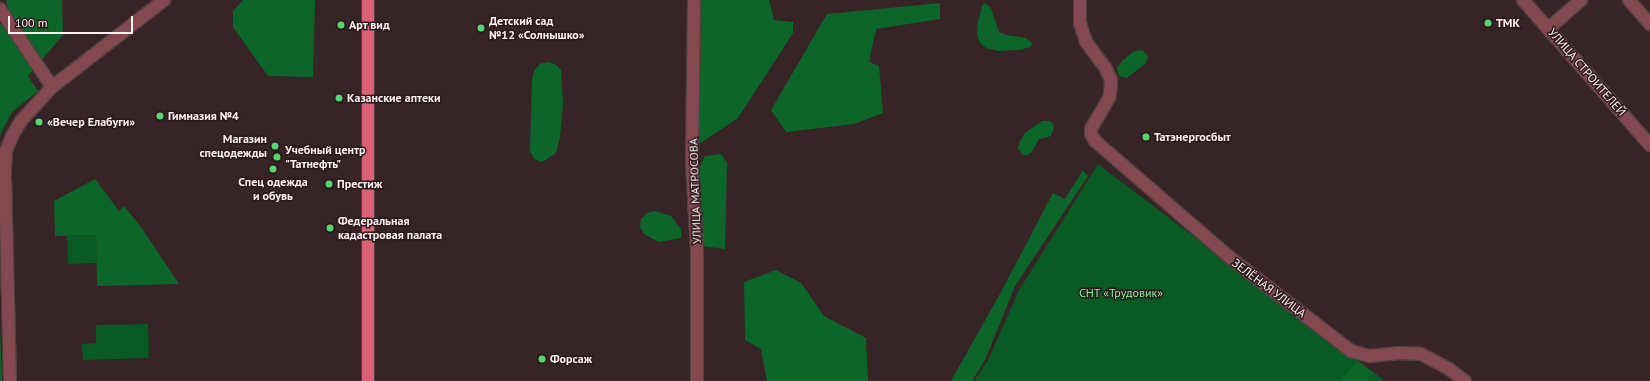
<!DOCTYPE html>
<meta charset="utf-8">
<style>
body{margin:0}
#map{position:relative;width:1650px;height:381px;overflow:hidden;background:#362426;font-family:"PT Sans",sans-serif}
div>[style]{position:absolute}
.green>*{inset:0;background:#095a23;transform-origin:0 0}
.forest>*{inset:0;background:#0d6629}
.roads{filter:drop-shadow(1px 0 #524142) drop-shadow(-1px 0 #524142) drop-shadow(0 1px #524142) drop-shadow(0 -1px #524142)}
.minor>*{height:12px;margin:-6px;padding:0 6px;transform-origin:6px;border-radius:6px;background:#844851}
.major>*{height:12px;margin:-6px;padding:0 6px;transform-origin:6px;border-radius:6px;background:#dc6077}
.dots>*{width:11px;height:11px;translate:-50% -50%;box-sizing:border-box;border:2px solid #2c1a1c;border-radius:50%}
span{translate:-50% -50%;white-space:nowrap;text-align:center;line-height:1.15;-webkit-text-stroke:3px #2c1a1c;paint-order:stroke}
.poi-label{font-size:12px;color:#fdf0f1;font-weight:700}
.left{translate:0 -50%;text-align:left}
.right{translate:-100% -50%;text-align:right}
.street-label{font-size:12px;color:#fdf0f1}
.park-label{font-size:12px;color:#8bf29c}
.scale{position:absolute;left:8px;top:16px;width:125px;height:18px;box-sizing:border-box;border:2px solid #fdf0f1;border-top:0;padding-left:5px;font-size:12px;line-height:14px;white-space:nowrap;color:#fdf0f1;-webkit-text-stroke:3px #2c1a1c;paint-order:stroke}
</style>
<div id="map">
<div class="green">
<div style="clip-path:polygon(1098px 164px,1385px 381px,974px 381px,988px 360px,1019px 290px)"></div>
<div style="left:96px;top:235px;width:28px;height:29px;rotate:88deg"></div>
<div style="clip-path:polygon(148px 324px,149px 358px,83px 360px,82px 344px,96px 343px,96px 325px)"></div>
</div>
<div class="forest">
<div style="clip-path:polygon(6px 0,62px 0,63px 35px,28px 76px,38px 91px,12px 112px,0 135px,0 25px,10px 16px)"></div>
<div style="clip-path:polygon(243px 0,315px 0,313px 77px,268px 76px,233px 27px,233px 11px)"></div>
<div style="clip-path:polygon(701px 0,769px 0,774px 20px,793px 22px,793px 33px,738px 118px,699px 144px)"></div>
<div style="clip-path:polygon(940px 3px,940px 19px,876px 29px,869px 62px,879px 66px,883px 113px,854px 124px,786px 132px,771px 110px,827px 14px)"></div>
<div style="clip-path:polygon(985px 3px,991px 8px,999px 32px,1006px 35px,1026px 38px,1032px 43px,1030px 47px,1020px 50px,998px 51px,986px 48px,980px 43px,977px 35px,978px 22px,982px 6px)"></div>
<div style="clip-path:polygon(1142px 50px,1148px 56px,1146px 63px,1127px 78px,1119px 76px,1117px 68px,1122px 61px,1134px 51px)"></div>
<div style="clip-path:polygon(547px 62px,555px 64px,561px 70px,563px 102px,560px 137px,556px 153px,542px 162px,534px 159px,530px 151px,532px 79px,534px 71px,540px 64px)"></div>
<div style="clip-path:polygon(1042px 121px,1050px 121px,1053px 124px,1054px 128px,1051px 136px,1039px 139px,1031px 153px,1027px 155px,1023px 155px,1018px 148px,1020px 141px,1025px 133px)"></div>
<div style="clip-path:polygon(721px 154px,727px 163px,725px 249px,702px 246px,699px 168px,705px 156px)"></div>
<div style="clip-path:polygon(1083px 170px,1088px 176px,1015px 286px,985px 360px,972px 381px,951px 381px,1001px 292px,1053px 193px,1065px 199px)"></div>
<div style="clip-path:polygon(95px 179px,119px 211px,124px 206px,141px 227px,179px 284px,97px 286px,96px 235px,55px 236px,54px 201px)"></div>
<div style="clip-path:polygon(655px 211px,671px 216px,681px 229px,681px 238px,659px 242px,644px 234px,640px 227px,641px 219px,647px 213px)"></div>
<div style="clip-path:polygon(776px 270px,801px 283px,824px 316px,866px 338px,868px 381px,767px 381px,761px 349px,745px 340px,744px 282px)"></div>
<div style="clip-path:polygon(0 327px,2px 381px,0 381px)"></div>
<div style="clip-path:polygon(1357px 361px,1374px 373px,1366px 381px,1339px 381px)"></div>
</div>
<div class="roads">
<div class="minor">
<div style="left:694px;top:0;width:163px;rotate:90.7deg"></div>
<div style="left:692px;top:163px;width:88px;rotate:86.7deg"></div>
<div style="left:697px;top:251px;width:130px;rotate:90deg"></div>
<div style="left:1080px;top:0;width:23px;rotate:90deg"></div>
<div style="left:1080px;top:23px;width:20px;rotate:72deg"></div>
<div style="left:1086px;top:42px;width:31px;rotate:53deg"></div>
<div style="left:1105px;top:67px;width:14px;rotate:65deg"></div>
<div style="left:1111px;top:80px;width:16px;rotate:94deg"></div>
<div style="left:1110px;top:96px;width:38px;rotate:120deg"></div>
<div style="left:1091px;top:129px;width:5px;rotate:90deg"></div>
<div style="left:1091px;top:134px;width:8px;rotate:60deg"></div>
<div style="left:1095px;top:141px;width:176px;rotate:40.8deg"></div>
<div style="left:1228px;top:256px;width:155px;rotate:37.7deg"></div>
<div style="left:1351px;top:351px;width:20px;rotate:15deg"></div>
<div style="left:1370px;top:356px;width:27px;rotate:-6deg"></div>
<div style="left:1397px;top:353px;width:24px;rotate:2deg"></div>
<div style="left:1421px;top:354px;width:32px;rotate:28deg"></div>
<div style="left:1449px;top:369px;width:20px;rotate:37deg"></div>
<div style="left:1523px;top:0;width:193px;rotate:48.8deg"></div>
<div style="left:1629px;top:0;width:32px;rotate:49deg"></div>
<div style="left:0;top:9px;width:94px;rotate:56.3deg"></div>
<div style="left:1549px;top:28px;width:43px;rotate:-41.2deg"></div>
<div style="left:10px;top:381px;width:212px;rotate:-91.4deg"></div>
<div style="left:5px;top:169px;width:18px;rotate:-87deg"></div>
<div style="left:6px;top:151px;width:16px;rotate:-68deg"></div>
<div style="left:12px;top:136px;width:17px;rotate:-59deg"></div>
<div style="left:21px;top:121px;width:46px;rotate:-47.6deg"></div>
<div style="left:52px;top:87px;width:142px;rotate:-37.8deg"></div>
</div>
<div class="major">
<div style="left:368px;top:0;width:381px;rotate:90deg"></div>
</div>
</div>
<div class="dots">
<div style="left:1488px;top:23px;background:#55d671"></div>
<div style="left:341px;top:25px;background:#55d671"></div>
<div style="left:481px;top:28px;background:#55d671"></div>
<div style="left:339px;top:98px;background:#55d671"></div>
<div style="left:160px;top:116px;background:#55d671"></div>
<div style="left:39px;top:122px;background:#55d671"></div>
<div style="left:1146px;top:137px;background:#55d671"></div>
<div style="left:275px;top:146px;background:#55d671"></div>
<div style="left:277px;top:157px;background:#55d671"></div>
<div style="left:273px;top:169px;background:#55d671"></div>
<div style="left:329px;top:184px;background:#55d671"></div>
<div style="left:330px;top:228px;background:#55d671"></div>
<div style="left:542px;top:359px;background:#55d671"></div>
</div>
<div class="poi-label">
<span class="left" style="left:489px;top:28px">Детский сад<br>№12 «Солнышко»</span>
<span class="left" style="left:1496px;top:23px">ТМК</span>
<span class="left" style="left:349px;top:25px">Арт вид</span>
<span class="left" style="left:347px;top:98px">Казанские аптеки</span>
<span class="left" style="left:168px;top:116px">Гимназия №4</span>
<span class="left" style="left:47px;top:122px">«Вечер Елабуги»</span>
<span class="left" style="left:1154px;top:137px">Татэнергосбыт</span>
<span class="right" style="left:267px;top:146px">Магазин<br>спецодежды</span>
<span class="left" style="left:285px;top:157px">Учебный центр<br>"Татнефть"</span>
<span style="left:273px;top:189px">Спец одежда<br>и обувь</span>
<span class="left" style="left:337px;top:184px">Престиж</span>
<span class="left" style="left:338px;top:228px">Федеральная<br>кадастровая палата</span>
<span class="left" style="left:550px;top:359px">Форсаж</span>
</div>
<div class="street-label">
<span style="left:1587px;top:72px;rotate:49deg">УЛИЦА СТРОИТЕЛЕЙ</span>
<span style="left:695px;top:191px;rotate:-92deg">УЛИЦА МАТРОСОВА</span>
<span style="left:1269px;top:288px;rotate:37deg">ЗЕЛЁНАЯ УЛИЦА</span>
</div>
<div class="park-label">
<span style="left:1121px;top:293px">СНТ «Трудовик»</span>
</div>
<div class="scale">100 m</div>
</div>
